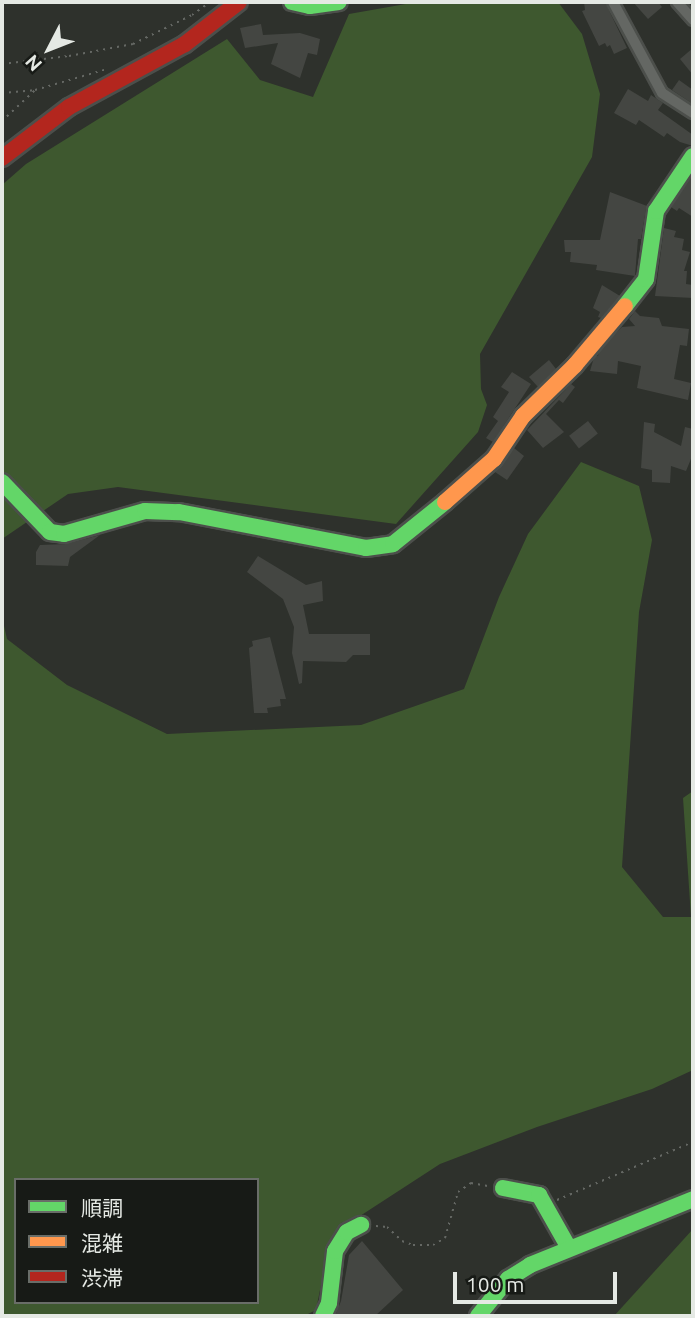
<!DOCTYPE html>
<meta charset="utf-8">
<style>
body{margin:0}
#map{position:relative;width:695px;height:1318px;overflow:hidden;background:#2e312c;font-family:Ubuntu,"Noto Sans JP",sans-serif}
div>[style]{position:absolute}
.green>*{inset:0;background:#3e582f}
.building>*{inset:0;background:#444642;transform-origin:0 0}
.path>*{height:2px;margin-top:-1px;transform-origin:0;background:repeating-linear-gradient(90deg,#656864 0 2px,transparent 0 7px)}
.roads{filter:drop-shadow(2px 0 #4c4f4b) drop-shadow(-2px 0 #4c4f4b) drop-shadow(0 2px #4c4f4b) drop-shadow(0 -2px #4c4f4b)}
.street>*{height:10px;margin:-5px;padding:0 5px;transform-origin:5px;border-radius:5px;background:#646763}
.fast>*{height:16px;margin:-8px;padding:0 8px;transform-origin:8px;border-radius:8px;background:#63d668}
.slow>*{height:16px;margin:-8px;padding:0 8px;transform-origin:8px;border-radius:8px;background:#ff974d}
.jam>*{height:16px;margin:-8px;padding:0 8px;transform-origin:8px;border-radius:8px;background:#b3261e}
span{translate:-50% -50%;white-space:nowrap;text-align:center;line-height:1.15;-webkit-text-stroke:6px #171a16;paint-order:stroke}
.frame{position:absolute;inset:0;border:4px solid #e5e9e4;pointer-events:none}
.legend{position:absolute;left:14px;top:1178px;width:245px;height:126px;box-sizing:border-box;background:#171a16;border:2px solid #696d68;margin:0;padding:9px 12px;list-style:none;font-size:21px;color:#e5e9e4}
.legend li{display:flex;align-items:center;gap:14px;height:35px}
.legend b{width:35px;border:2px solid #696d68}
.north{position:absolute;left:14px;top:14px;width:70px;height:70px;-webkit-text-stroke:5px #171a16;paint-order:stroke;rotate:228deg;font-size:19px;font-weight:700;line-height:28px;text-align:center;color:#e5e9e4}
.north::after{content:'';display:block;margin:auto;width:24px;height:32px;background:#e5e9e4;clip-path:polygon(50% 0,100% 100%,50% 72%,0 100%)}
.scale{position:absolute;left:453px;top:1272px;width:164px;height:32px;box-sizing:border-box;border:4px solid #e5e9e4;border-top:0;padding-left:9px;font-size:21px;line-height:24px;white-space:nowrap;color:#e5e9e4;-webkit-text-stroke:5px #171a16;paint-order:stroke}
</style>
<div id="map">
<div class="green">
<div style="clip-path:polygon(417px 2px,558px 2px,582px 34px,600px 94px,592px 157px,480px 354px,481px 389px,487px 405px,478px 432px,396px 524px,118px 487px,68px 494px,2px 539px,2px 185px,26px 164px,227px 39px,260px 80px,313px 97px,349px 14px)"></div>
<div style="clip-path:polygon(evenodd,581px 462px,639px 486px,652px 540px,639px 612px,622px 867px,663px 917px,691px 917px,683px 798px,693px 791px,693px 1070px,652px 1089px,537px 1127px,440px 1164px,360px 1216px,341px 1223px,329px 1245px,316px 1310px,304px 1316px,2px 1316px,2px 617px,7px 639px,67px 685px,167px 734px,361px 725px,464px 689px,499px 597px,528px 534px,581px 462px,16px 1180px,257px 1180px,257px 1302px,16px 1302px,16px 1180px)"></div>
<div style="clip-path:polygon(693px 1229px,693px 1316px,614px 1316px)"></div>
</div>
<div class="building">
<div style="clip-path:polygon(584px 2px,605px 2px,627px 48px,614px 54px,610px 45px,607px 47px,605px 43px,599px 46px,582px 11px,585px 10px)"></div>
<div style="clip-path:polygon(633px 2px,658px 2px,662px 7px,648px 19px)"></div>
<div style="clip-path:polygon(261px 24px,263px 35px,300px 33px,320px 39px,317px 55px,308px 53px,300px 78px,271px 64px,278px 43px,245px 48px,240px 28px)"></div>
<div style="clip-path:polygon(693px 48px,693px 75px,680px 59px)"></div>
<div style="clip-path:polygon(679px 80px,693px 90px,693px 104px,672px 90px)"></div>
<div style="clip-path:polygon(628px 89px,648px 101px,651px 95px,663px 103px,658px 110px,693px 135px,693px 146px,680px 142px,667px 133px,664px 137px,639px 120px,636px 125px,614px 113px)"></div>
<div style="clip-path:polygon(691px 178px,693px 179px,693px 217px,679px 208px,677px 211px,671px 207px)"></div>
<div style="clip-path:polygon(658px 185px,646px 209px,641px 239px,638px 239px,635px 276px,596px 270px,597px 265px,570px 262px,571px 252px,565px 252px,564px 240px,600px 240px,610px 192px,647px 206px)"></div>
<div style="clip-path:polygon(664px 228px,676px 231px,674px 237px,684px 239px,682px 250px,690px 252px,684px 271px,687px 271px,686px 284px,693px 285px,693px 298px,655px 296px)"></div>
<div style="clip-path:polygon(602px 285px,620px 296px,601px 318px,598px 317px,600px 312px,593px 308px)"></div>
<div style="clip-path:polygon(635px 311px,640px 316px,659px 318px,662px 326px,689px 329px,687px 346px,680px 345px,674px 379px,691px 383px,688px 400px,637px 388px,641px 366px,618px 361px,617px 374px,590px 371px,595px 354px,598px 356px,599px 349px,622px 327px,635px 326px,629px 319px)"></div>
<div style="clip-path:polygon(549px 360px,556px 369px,538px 387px,529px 377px)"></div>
<div style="clip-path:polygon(512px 372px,531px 384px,493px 442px,486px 438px,498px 421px,493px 417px,509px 392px,501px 387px)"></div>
<div style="clip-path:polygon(571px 384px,575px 387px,563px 403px,559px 400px,546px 414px,564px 432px,543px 448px,527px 430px)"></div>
<div style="left:588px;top:421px;width:16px;height:24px;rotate:52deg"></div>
<div style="clip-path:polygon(644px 422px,655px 424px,654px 432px,681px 446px,685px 427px,693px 429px,693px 454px,686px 471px,671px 466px,670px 483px,652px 482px,652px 470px,641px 468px)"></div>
<div style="clip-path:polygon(514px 448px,524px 456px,507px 480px,495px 472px)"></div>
<div style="clip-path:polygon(100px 535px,70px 557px,68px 566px,36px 565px,36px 552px,40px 545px,66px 544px)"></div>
<div style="clip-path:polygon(258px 556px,306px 585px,322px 581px,323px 601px,303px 605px,309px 634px,370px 634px,370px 655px,353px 655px,346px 662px,303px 661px,302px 683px,299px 684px,292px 653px,294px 627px,283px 599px,247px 572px)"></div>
<div style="clip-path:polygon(270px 637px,286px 699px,280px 699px,281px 706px,267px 708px,268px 713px,254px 713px,249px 648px,253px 646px,252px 641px)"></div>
<div style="clip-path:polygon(362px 1241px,403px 1290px,375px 1316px,335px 1316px,341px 1301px,349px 1255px)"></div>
</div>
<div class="path">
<div style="left:2px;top:64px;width:67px;rotate:-6.8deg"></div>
<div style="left:69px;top:56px;width:65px;rotate:-10.6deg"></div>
<div style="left:133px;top:44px;width:66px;rotate:-26.2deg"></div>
<div style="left:192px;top:15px;width:22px;rotate:-36deg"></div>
<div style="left:2px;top:93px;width:32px;rotate:-5deg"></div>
<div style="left:2px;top:121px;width:45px;rotate:-43.2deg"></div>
<div style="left:35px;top:90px;width:72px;rotate:-16.2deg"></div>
<div style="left:557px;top:1200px;width:148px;rotate:-23.1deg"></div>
<div style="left:376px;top:1226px;width:11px;rotate:5deg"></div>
<div style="left:387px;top:1227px;width:21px;rotate:43deg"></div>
<div style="left:402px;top:1241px;width:12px;rotate:20deg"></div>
<div style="left:413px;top:1245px;width:20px"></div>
<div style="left:433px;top:1245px;width:14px;rotate:-30deg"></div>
<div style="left:445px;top:1238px;width:48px;rotate:-74.2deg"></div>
<div style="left:458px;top:1192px;width:16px;rotate:-35deg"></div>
<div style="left:471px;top:1183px;width:17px;rotate:10deg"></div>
</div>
<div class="roads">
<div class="street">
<div style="left:613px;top:2px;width:103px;rotate:61.7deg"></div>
<div style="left:662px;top:93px;width:37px;rotate:33deg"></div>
<div style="left:677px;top:2px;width:24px;rotate:48deg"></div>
</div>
<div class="fast">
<div style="left:292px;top:2px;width:18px;rotate:13deg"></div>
<div style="left:310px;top:6px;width:29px;rotate:-8deg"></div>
<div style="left:625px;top:306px;width:34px;rotate:-52deg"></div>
<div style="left:646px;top:279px;width:69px;rotate:-81.6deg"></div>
<div style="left:656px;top:211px;width:66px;rotate:-56.1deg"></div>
<div style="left:2px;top:482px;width:69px;rotate:46.2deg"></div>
<div style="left:50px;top:532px;width:14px;rotate:8deg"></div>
<div style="left:64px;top:534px;width:84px;rotate:-15.9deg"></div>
<div style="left:145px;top:511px;width:34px;rotate:2deg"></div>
<div style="left:179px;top:512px;width:190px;rotate:10.9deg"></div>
<div style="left:366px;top:548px;width:27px;rotate:-8deg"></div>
<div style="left:393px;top:544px;width:67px;rotate:-38.9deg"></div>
<div style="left:503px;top:1188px;width:37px;rotate:11deg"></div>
<div style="left:539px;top:1195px;width:61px;rotate:60.5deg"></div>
<div style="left:323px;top:1316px;width:14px;rotate:-65deg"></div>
<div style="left:329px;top:1303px;width:52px;rotate:-83.4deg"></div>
<div style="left:335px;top:1251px;width:22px;rotate:-58deg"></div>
<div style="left:347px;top:1232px;width:16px;rotate:-27deg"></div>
<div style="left:478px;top:1316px;width:48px;rotate:-51deg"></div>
<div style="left:508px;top:1279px;width:26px;rotate:-32deg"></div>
<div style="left:530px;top:1265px;width:176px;rotate:-22deg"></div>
</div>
<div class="slow">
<div style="left:445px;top:502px;width:65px;rotate:-41.3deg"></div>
<div style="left:494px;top:459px;width:52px;rotate:-56deg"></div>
<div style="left:523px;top:416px;width:73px;rotate:-44.4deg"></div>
<div style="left:575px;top:365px;width:77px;rotate:-49.7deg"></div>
</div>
<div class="jam">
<div style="left:2px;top:158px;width:84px;rotate:-37.3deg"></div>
<div style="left:69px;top:107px;width:132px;rotate:-28.5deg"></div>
<div style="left:185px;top:44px;width:68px;rotate:-37.9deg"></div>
</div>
</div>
<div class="frame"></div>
<ul class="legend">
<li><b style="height:9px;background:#63d668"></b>順調</li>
<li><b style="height:9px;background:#ff974d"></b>混雑</li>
<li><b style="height:9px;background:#b3261e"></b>渋滞</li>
</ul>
<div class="north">N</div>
<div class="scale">100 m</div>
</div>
